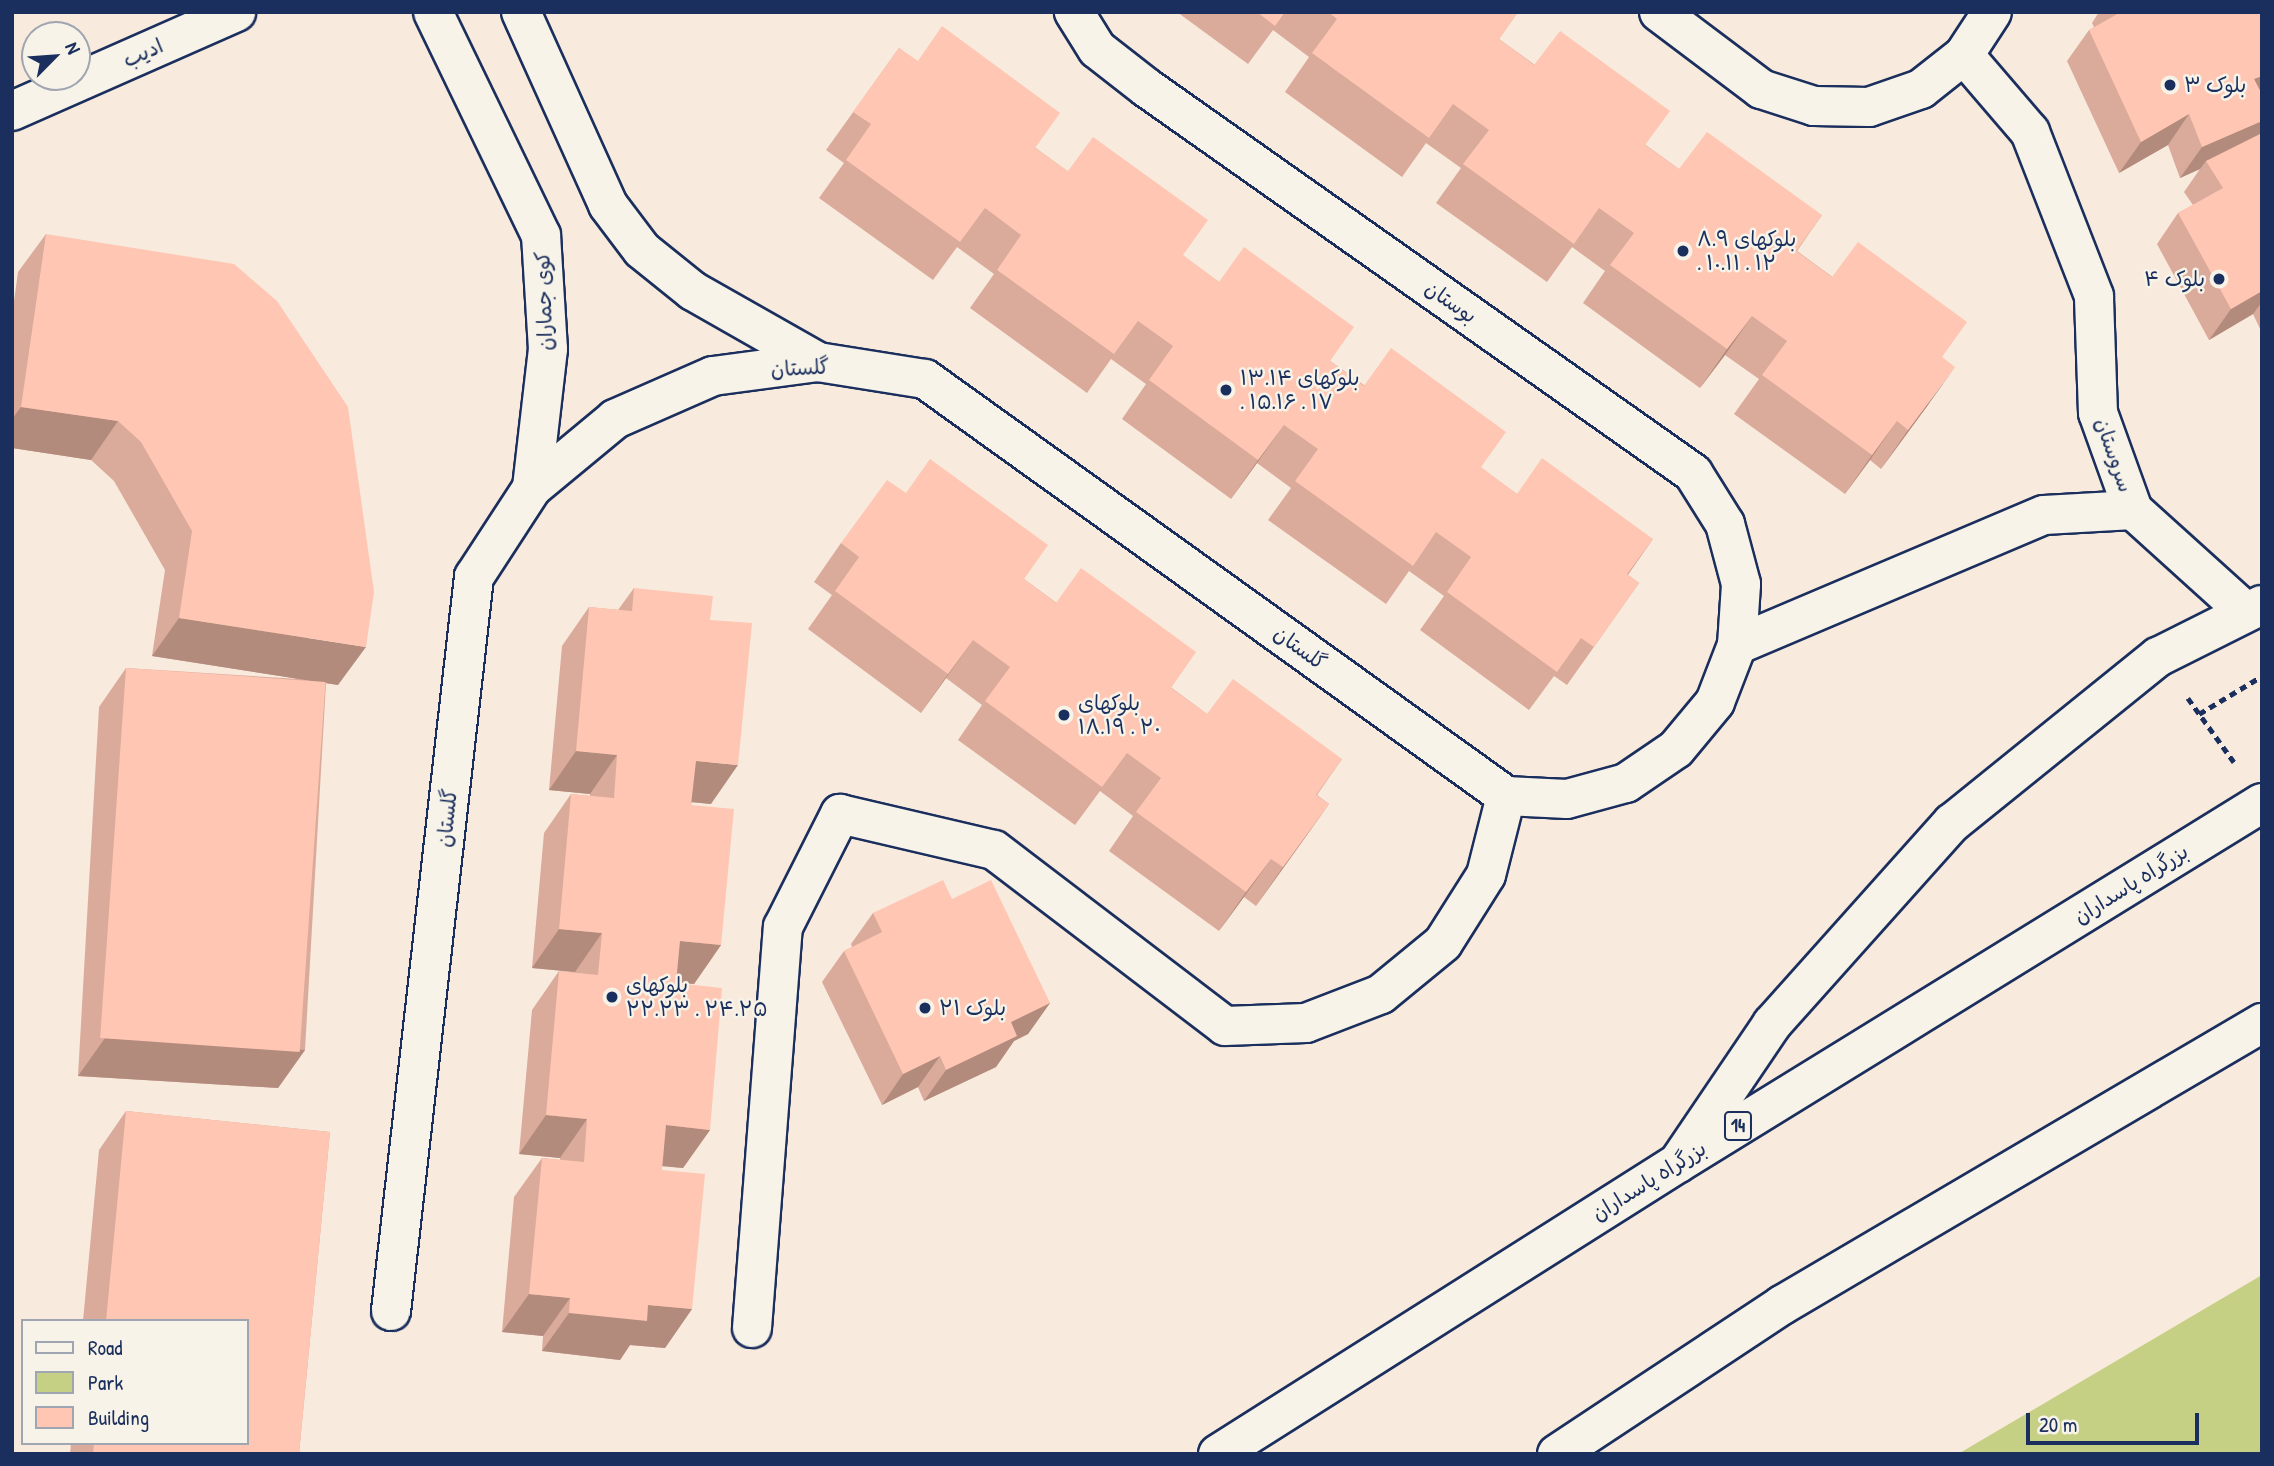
<!DOCTYPE html>
<meta charset="utf-8">
<style>
body{margin:0}
#map{position:relative;width:2274px;height:1466px;overflow:hidden;background:#f8eadd;font-family:"Patrick Hand","Playpen Sans Arabic",sans-serif}
div>[style]{position:absolute}
.green>*{inset:0;background:#c5d084}
.path>*{height:4.5px;margin-top:-2.25px;transform-origin:0;background:repeating-linear-gradient(90deg,#1b2f5e 0 7px,transparent 0 12px)}
.roads{filter:drop-shadow(2px 0 #1b2f5e) drop-shadow(-2px 0 #1b2f5e) drop-shadow(0 2px #1b2f5e) drop-shadow(0 -2px #1b2f5e)}
.street>*{height:38px;margin:-19px;padding:0 19px;transform-origin:19px;border-radius:19px;background:#f7f3e8}
.secondary>*{height:38px;margin:-19px;padding:0 19px;transform-origin:19px;border-radius:19px;background:#f7f3e8}
.highway>*{height:38px;margin:-19px;padding:0 19px;transform-origin:19px;border-radius:19px;background:#f7f3e8}
.wall>*{inset:0;background:#daaa9a}
.shaded-wall>*{inset:0;background:#b28b7d}
.building>*{inset:0;background:#fec6b3;transform-origin:0 0}
.dots>*{width:19px;height:19px;translate:-50% -50%;box-sizing:border-box;border:4px solid #f7f3e8;border-radius:50%}
span{translate:-50% -50%;white-space:nowrap;text-align:center;line-height:1.15;-webkit-text-stroke:5px #f7f3e8;paint-order:stroke}
.shield-label span{padding:2px 5px;background:#f7f3e8;border:2px solid;border-radius:5px;-webkit-text-stroke-width:0}
.shield-label{font-size:19px;color:#1b2f5e;font-weight:700}
.street-label{font-size:21px;color:#1b2f5e}
.poi-label{font-size:21px;color:#1b2f5e}
.left{translate:0 -50%;text-align:left}
.right{translate:-100% -50%;text-align:right}
.frame{position:absolute;inset:0;border:14px solid #1b2f5e;pointer-events:none}
.legend{position:absolute;left:21px;top:1319px;width:228px;height:126px;box-sizing:border-box;background:#f7f3e8;border:2px solid #9fa5b1;margin:0;padding:9px 12px;list-style:none;font-size:21px;color:#1b2f5e}
.legend li{display:flex;align-items:center;gap:14px;height:35px}
.legend b{width:35px;border:2px solid #9fa5b1}
.north{position:absolute;left:21px;top:21px;width:70px;height:70px;box-sizing:border-box;background:#f7f3e8;border:2px solid #9fa5b1;border-radius:50%;rotate:65deg;font-size:19px;font-weight:700;line-height:28px;text-align:center;color:#1b2f5e}
.north::after{content:'';display:block;margin:auto;width:24px;height:32px;background:#1b2f5e;clip-path:polygon(50% 0,100% 100%,50% 72%,0 100%)}
.scale{position:absolute;left:2026px;top:1413px;width:173px;height:32px;box-sizing:border-box;border:4px solid #1b2f5e;border-top:0;padding-left:9px;font-size:21px;line-height:24px;white-space:nowrap;color:#1b2f5e;-webkit-text-stroke:5px #f7f3e8;paint-order:stroke}
</style>
<div id="map">
<div class="green">
<div style="clip-path:polygon(2262px 1275px,2262px 1454px,1958px 1454px)"></div>
</div>
<div class="path">
<div style="left:2188px;top:698px;width:79px;rotate:54.3deg"></div>
<div style="left:2199px;top:714px;width:74px;rotate:-31.1deg"></div>
</div>
<div class="roads">
<div class="street">
<div style="left:433px;top:12px;width:248px;rotate:64.2deg"></div>
<div style="left:541px;top:235px;width:114px;rotate:86.5deg"></div>
<div style="left:548px;top:349px;width:140px;rotate:96.6deg"></div>
<div style="left:521px;top:12px;width:212px;rotate:65.7deg"></div>
<div style="left:608px;top:205px;width:56px;rotate:52.9deg"></div>
<div style="left:642px;top:250px;width:65px;rotate:38.8deg"></div>
<div style="left:693px;top:291px;width:144px;rotate:29.6deg"></div>
<div style="left:1659px;top:12px;width:128px;rotate:37deg"></div>
<div style="left:1761px;top:89px;width:56px;rotate:17.8deg"></div>
<div style="left:1814px;top:106px;width:55px;rotate:1deg"></div>
<div style="left:1869px;top:107px;width:55px;rotate:-19.1deg"></div>
<div style="left:1921px;top:89px;width:55px;rotate:-38.3deg"></div>
<div style="left:1964px;top:55px;width:51px;rotate:-56.9deg"></div>
<div style="left:2133px;top:510px;width:152px;rotate:42.1deg"></div>
<div style="left:1737px;top:645px;width:333px;rotate:-23deg"></div>
<div style="left:2044px;top:515px;width:89px;rotate:-3.2deg"></div>
<div style="left:2133px;top:510px;width:103px;rotate:-109.8deg"></div>
<div style="left:2098px;top:413px;width:117px;rotate:-92deg"></div>
<div style="left:2094px;top:296px;width:176px;rotate:-111.3deg"></div>
<div style="left:2030px;top:132px;width:101px;rotate:-130.6deg"></div>
<div style="left:391px;top:1311px;width:739px;rotate:-83.55deg"></div>
<div style="left:474px;top:577px;width:106px;rotate:-56.9deg"></div>
<div style="left:532px;top:488px;width:108px;rotate:-39.7deg"></div>
<div style="left:615px;top:419px;width:107px;rotate:-23.7deg"></div>
<div style="left:713px;top:376px;width:106px;rotate:-7.6deg"></div>
<div style="left:818px;top:362px;width:108px;rotate:9deg"></div>
<div style="left:925px;top:379px;width:715px;rotate:35.67deg"></div>
<div style="left:1506px;top:796px;width:61px;rotate:2.8deg"></div>
<div style="left:1567px;top:799px;width:61px;rotate:-15.2deg"></div>
<div style="left:1626px;top:783px;width:60px;rotate:-34.2deg"></div>
<div style="left:1676px;top:749px;width:61px;rotate:-50.3deg"></div>
<div style="left:1715px;top:702px;width:61px;rotate:-68.9deg"></div>
<div style="left:1737px;top:645px;width:61px;rotate:-86.2deg"></div>
<div style="left:1741px;top:584px;width:62px;rotate:-104.9deg"></div>
<div style="left:1725px;top:524px;width:60px;rotate:-122.1deg"></div>
<div style="left:1693px;top:473px;width:668px;rotate:-144.81deg"></div>
<div style="left:1147px;top:88px;width:63px;rotate:-142deg"></div>
<div style="left:1097px;top:49px;width:44px;rotate:-121.9deg"></div>
<div style="left:752px;top:1328px;width:402px;rotate:-85.6deg"></div>
<div style="left:783px;top:927px;width:127px;rotate:-63.2deg"></div>
<div style="left:840px;top:814px;width:158px;rotate:13.2deg"></div>
<div style="left:994px;top:850px;width:290px;rotate:37.3deg"></div>
<div style="left:1225px;top:1026px;width:81px;rotate:-2.1deg"></div>
<div style="left:1306px;top:1023px;width:80px;rotate:-21.1deg"></div>
<div style="left:1381px;top:994px;width:80px;rotate:-39.4deg"></div>
<div style="left:1443px;top:943px;width:80px;rotate:-57.7deg"></div>
<div style="left:1486px;top:875px;width:81px;rotate:-75.8deg"></div>
</div>
<div class="secondary">
<div style="left:12px;top:111px;width:245px;rotate:-23.8deg"></div>
<div style="left:1678px;top:1163px;width:168px;rotate:-55.9deg"></div>
<div style="left:1772px;top:1024px;width:270px;rotate:-48.2deg"></div>
<div style="left:1952px;top:823px;width:265px;rotate:-38.9deg"></div>
<div style="left:2158px;top:657px;width:116px;rotate:-26.6deg"></div>
</div>
<div class="highway">
<div style="left:1218px;top:1454px;width:544px;rotate:-32.32deg"></div>
<div style="left:1678px;top:1163px;width:686px;rotate:-31.65deg"></div>
<div style="left:1557px;top:1454px;width:270px;rotate:-33.5deg"></div>
<div style="left:1782px;top:1305px;width:557px;rotate:-30.43deg"></div>
</div>
</div>
<div class="wall">
<div style="clip-path:polygon(1177px 12px,1518px 12px,1499px 39px,1679px 169px,1822px 215px,1797px 251px,1943px 358px,1928px 405px,1881px 469px,1870px 460px,1845px 494px,1734px 414px,1759px 379px,1725px 355px,1700px 388px,1583px 303px,1605px 271px,1572px 247px,1547px 282px,1436px 203px,1461px 168px,1426px 143px,1402px 177px,1285px 92px,1309px 57px,1273px 30px,1248px 64px)"></div>
<div style="clip-path:polygon(2099px 12px,2262px 12px,2262px 132px,2261px 134px,2262px 133px,2262px 333px,2253px 314px,2209px 340px,2157px 244px,2178px 213px,2193px 205px,2184px 192px,2200px 169px,2180px 178px,2168px 145px,2119px 173px,2067px 61px,2089px 30px,2094px 27px,2092px 23px)"></div>
<div style="clip-path:polygon(899px 48px,1219px 282px,1517px 494px,1653px 539px,1628px 575px,1639px 583px,1567px 685px,1554px 676px,1529px 710px,1420px 630px,1444px 596px,1409px 571px,1386px 604px,1268px 520px,1291px 488px,1257px 463px,1231px 499px,1122px 419px,1146px 384px,1111px 359px,1087px 393px,970px 308px,994px 274px,957px 247px,933px 280px,819px 198px,844px 163px,826px 150px)"></div>
<div style="clip-path:polygon(46px 234px,338px 685px,326px 683px,305px 1050px,278px 1088px,78px 1076px,99px 707px,126px 668px,299px 679px,152px 656px,165px 570px,114px 481px,91px 460px,12px 448px,12px 316px,18px 272px)"></div>
<div style="clip-path:polygon(841px 543px,1024px 579px,1207px 714px,1342px 759px,1317px 795px,1329px 804px,1256px 906px,1244px 897px,1219px 931px,1109px 851px,1133px 816px,1100px 791px,1075px 825px,958px 740px,982px 705px,946px 678px,921px 713px,808px 629px,832px 595px,814px 582px)"></div>
<div style="clip-path:polygon(634px 588px,710px 620px,711px 804px,692px 802px,691px 805px,721px 945px,694px 984px,676px 982px,710px 1130px,683px 1168px,662px 1166px,662px 1170px,692px 1309px,665px 1348px,630px 1345px,620px 1360px,542px 1351px,543px 1336px,502px 1332px,514px 1197px,542px 1158px,560px 1160px,560px 1158px,519px 1154px,532px 1010px,559px 971px,575px 972px,532px 968px,544px 833px,571px 794px,590px 796px,590px 794px,549px 790px,562px 646px,589px 607px,618px 610px)"></div>
<div style="clip-path:polygon(952px 899px,1050px 1003px,1028px 1034px,1014px 1041px,996px 1067px,924px 1101px,918px 1087px,882px 1105px,822px 982px,844px 951px,852px 947px,851px 944px,873px 913px)"></div>
<div style="clip-path:polygon(126px 1111px,330px 1132px,299px 1454px,70px 1454px,71px 1443px,247px 1443px,247px 1321px,83px 1321px,99px 1150px)"></div>
</div>
<div class="shaded-wall">
<div style="clip-path:polygon(2262px 76px,2262px 100px,2254px 79px)"></div>
<div style="clip-path:polygon(2189px 114px,2168px 145px,2119px 173px,2141px 142px)"></div>
<div style="clip-path:polygon(2262px 121px,2262px 132px,2252px 147px,2206px 161px,2200px 169px,2180px 178px,2202px 147px)"></div>
<div style="clip-path:polygon(2262px 291px,2262px 302px,2253px 314px,2209px 340px,2231px 309px)"></div>
<div style="clip-path:polygon(1752px 316px,1725px 355px,1700px 388px,1727px 349px)"></div>
<div style="clip-path:polygon(1955px 367px,1928px 405px,1881px 469px,1908px 430px)"></div>
<div style="clip-path:polygon(21px 407px,118px 421px,91px 460px,12px 448px,12px 419px)"></div>
<div style="clip-path:polygon(1897px 421px,1870px 460px,1845px 494px,1872px 455px)"></div>
<div style="clip-path:polygon(1284px 425px,1257px 463px,1231px 499px,1258px 460px)"></div>
<div style="clip-path:polygon(179px 618px,366px 647px,338px 685px,152px 656px)"></div>
<div style="clip-path:polygon(973px 640px,946px 678px,921px 713px,948px 674px)"></div>
<div style="clip-path:polygon(576px 751px,617px 755px,590px 794px,549px 790px)"></div>
<div style="clip-path:polygon(696px 761px,738px 765px,711px 804px,669px 800px)"></div>
<div style="clip-path:polygon(1329px 804px,1302px 842px,1256px 906px,1283px 867px)"></div>
<div style="clip-path:polygon(1271px 859px,1244px 897px,1219px 931px,1246px 892px)"></div>
<div style="clip-path:polygon(559px 929px,602px 933px,575px 972px,532px 968px)"></div>
<div style="clip-path:polygon(680px 941px,721px 945px,694px 984px,653px 980px)"></div>
<div style="clip-path:polygon(1050px 1003px,1028px 1034px,1014px 1041px,996px 1067px,924px 1101px,946px 1070px,1011px 1022px)"></div>
<div style="clip-path:polygon(105px 1038px,305px 1050px,278px 1088px,78px 1076px)"></div>
<div style="clip-path:polygon(940px 1056px,918px 1087px,882px 1105px,903px 1074px)"></div>
<div style="clip-path:polygon(546px 1115px,587px 1119px,560px 1158px,519px 1154px)"></div>
<div style="clip-path:polygon(666px 1125px,710px 1130px,683px 1168px,639px 1164px)"></div>
<div style="clip-path:polygon(529px 1294px,570px 1298px,543px 1336px,502px 1332px)"></div>
<div style="clip-path:polygon(648px 1305px,692px 1309px,665px 1348px,630px 1345px,620px 1360px,542px 1351px,569px 1313px)"></div>
</div>
<div class="building">
<div style="clip-path:polygon(1257px 12px,1285px 12px,1275px 26px)"></div>
<div style="clip-path:polygon(1328px 12px,1518px 12px,1499px 39px,1534px 65px,1560px 31px,1670px 111px,1645px 145px,1679px 169px,1707px 132px,1822px 215px,1796px 251px,1832px 277px,1858px 242px,1967px 322px,1942px 357px,1955px 367px,1908px 430px,1897px 421px,1872px 455px,1762px 375px,1787px 341px,1752px 316px,1727px 349px,1610px 265px,1634px 233px,1599px 208px,1574px 244px,1463px 164px,1489px 130px,1453px 104px,1429px 138px,1312px 53px,1337px 19px)"></div>
<div style="clip-path:polygon(2121px 12px,2262px 12px,2262px 76px,2254px 79px,2262px 94px,2262px 121px,2202px 147px,2189px 114px,2141px 142px,2089px 30px)"></div>
<div style="clip-path:polygon(942px 26px,1060px 113px,1035px 148px,1068px 171px,1093px 137px,1208px 220px,1183px 255px,1219px 282px,1244px 247px,1354px 327px,1330px 361px,1364px 386px,1391px 348px,1506px 432px,1481px 467px,1517px 494px,1542px 458px,1653px 539px,1627px 574px,1639px 583px,1594px 647px,1581px 638px,1557px 672px,1447px 592px,1471px 557px,1436px 532px,1413px 566px,1295px 481px,1318px 449px,1284px 425px,1258px 460px,1149px 380px,1173px 346px,1138px 321px,1114px 354px,997px 270px,1021px 235px,985px 208px,960px 242px,846px 160px,871px 124px,853px 112px,899px 48px,918px 61px)"></div>
<div style="clip-path:polygon(2262px 133px,2262px 291px,2231px 309px,2178px 213px,2223px 188px,2206px 161px)"></div>
<div style="clip-path:polygon(46px 234px,234px 264px,277px 301px,348px 407px,374px 592px,366px 647px,179px 618px,192px 531px,141px 442px,118px 421px,21px 407px)"></div>
<div style="clip-path:polygon(930px 459px,1048px 545px,1024px 579px,1056px 603px,1081px 568px,1196px 652px,1171px 688px,1207px 714px,1233px 679px,1342px 759px,1316px 795px,1329px 804px,1283px 867px,1271px 859px,1246px 892px,1136px 812px,1161px 778px,1127px 753px,1102px 787px,985px 701px,1010px 667px,973px 640px,948px 674px,835px 591px,859px 557px,841px 543px,887px 480px,906px 493px)"></div>
<div style="clip-path:polygon(634px 588px,713px 596px,710px 620px,752px 623px,738px 765px,696px 761px,691px 805px,734px 809px,721px 945px,680px 941px,676px 983px,722px 988px,710px 1130px,666px 1125px,662px 1170px,705px 1174px,692px 1309px,648px 1305px,647px 1321px,569px 1313px,570px 1298px,529px 1294px,542px 1158px,584px 1162px,587px 1119px,546px 1115px,559px 971px,598px 975px,602px 933px,559px 929px,571px 794px,614px 798px,617px 755px,576px 751px,589px 607px,632px 611px)"></div>
<div style="left:126px;top:668px;width:200px;height:371px;rotate:4deg"></div>
<div style="clip-path:polygon(943px 880px,952px 899px,991px 880px,1050px 1003px,1011px 1022px,1017px 1036px,946px 1070px,940px 1056px,903px 1074px,844px 951px,882px 932px,873px 913px)"></div>
<div style="clip-path:polygon(126px 1111px,330px 1132px,299px 1454px,93px 1454px,94px 1443px,247px 1443px,247px 1321px,106px 1321px)"></div>
</div>
<div class="dots">
<div style="left:2170px;top:85px;background:#1b2f5e"></div>
<div style="left:1683px;top:251px;background:#1b2f5e"></div>
<div style="left:2219px;top:279px;background:#1b2f5e"></div>
<div style="left:1226px;top:390px;background:#1b2f5e"></div>
<div style="left:1064px;top:715px;background:#1b2f5e"></div>
<div style="left:612px;top:997px;background:#1b2f5e"></div>
<div style="left:925px;top:1008px;background:#1b2f5e"></div>
</div>
<div class="shield-label">
<span style="left:1738px;top:1126px">14</span>
</div>
<div class="street-label">
<span style="left:143px;top:53px;rotate:-24deg">ادیب</span>
<span style="left:544px;top:301px;rotate:-92deg">کوی جماران</span>
<span style="left:1451px;top:302px;rotate:35deg">بوستان</span>
<span style="left:800px;top:368px;rotate:-3deg">گلستان</span>
<span style="left:2114px;top:455px;rotate:71deg">سروستان</span>
<span style="left:1300px;top:648px;rotate:36deg">گلستان</span>
<span style="left:447px;top:818px;rotate:-84deg">گلستان</span>
<span style="left:2131px;top:884px;rotate:-32deg">بزرگراه پاسداران</span>
<span style="left:1649px;top:1181px;rotate:-32deg">بزرگراه پاسداران</span>
</div>
<div class="poi-label">
<span class="left" style="left:2184px;top:85px">بلوک ۳</span>
<span class="left" style="left:1697px;top:251px">بلوکهای ۸.۹<br>. ۱۰.۱۱ . ۱۲</span>
<span class="right" style="left:2205px;top:279px">بلوک ۴</span>
<span class="left" style="left:1240px;top:390px">بلوکهای ۱۳.۱۴<br>. ۱۵.۱۶ . ۱۷</span>
<span class="left" style="left:1078px;top:715px">بلوکهای<br>۱۸.۱۹ . ۲۰</span>
<span class="left" style="left:626px;top:997px">بلوکهای<br>۲۲.۲۳ . ۲۴.۲۵</span>
<span class="left" style="left:939px;top:1008px">بلوک ۲۱</span>
</div>
<div class="frame"></div>
<ul class="legend">
<li><b style="height:9px;background:#f7f3e8"></b>Road</li>
<li><b style="height:19px;background:#c5d084"></b>Park</li>
<li><b style="height:19px;background:#fec6b3"></b>Building</li>
</ul>
<div class="north">N</div>
<div class="scale">20 m</div>
</div>
